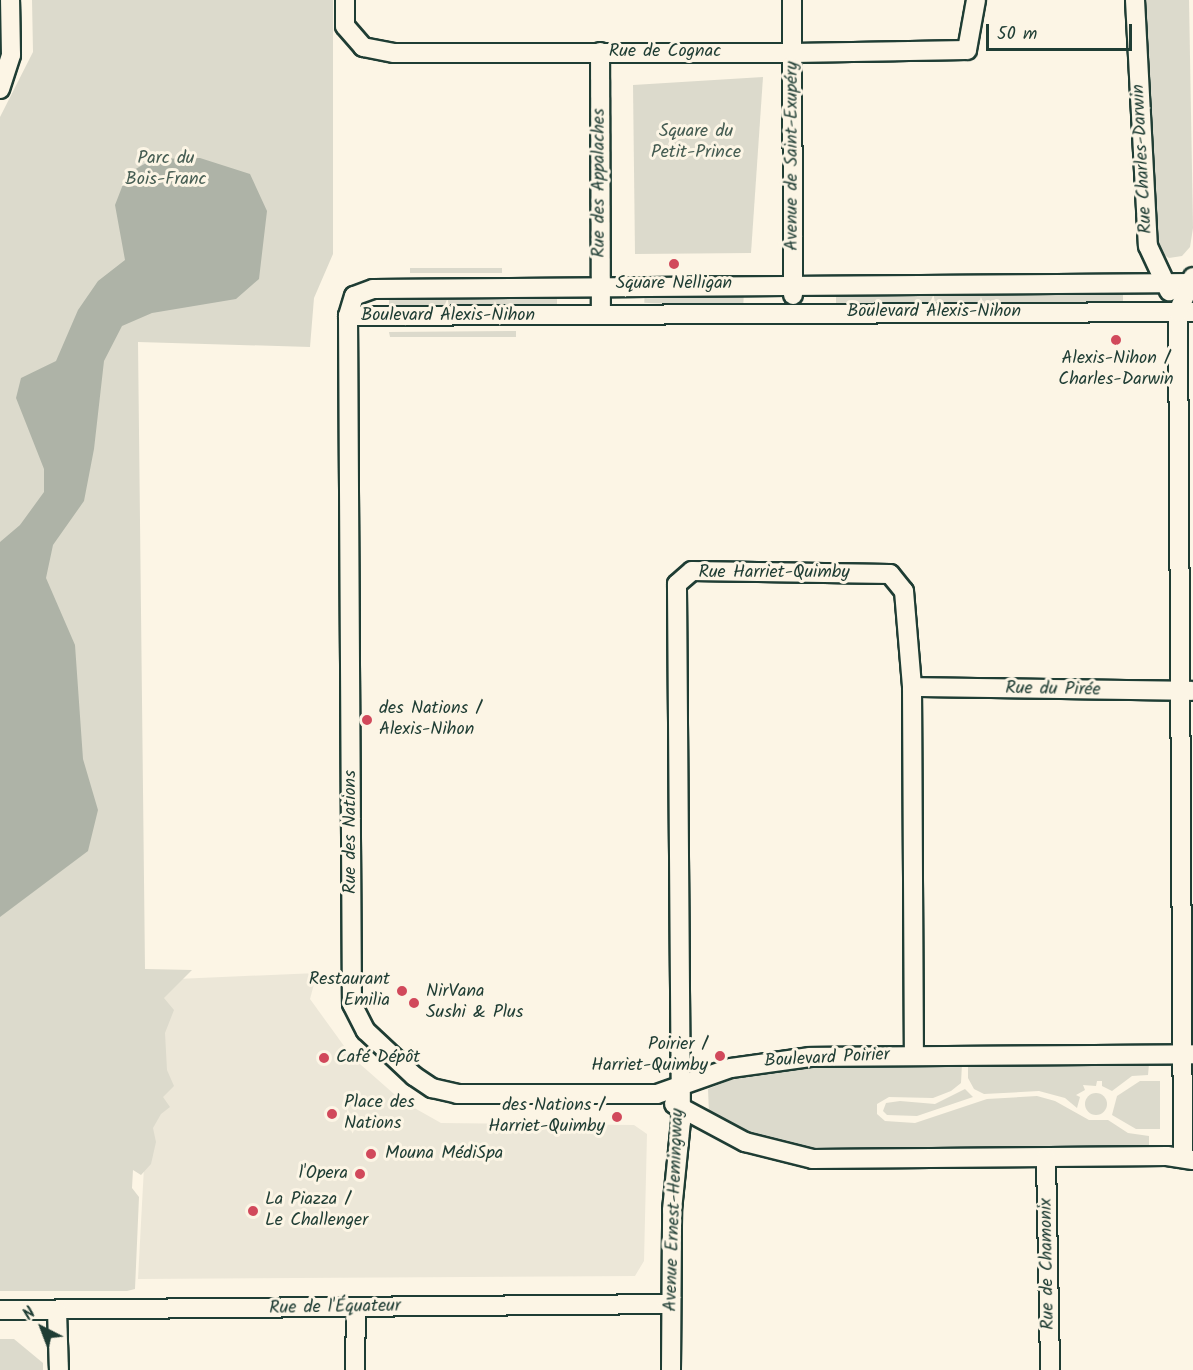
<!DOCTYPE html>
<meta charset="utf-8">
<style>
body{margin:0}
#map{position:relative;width:1193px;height:1370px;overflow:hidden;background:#fcf5e5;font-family:Kalam,sans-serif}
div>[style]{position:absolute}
.built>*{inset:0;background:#ece7d8}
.green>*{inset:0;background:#dcdacc;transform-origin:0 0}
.round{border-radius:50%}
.water>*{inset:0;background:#aeb3a7}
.roads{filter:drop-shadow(2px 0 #1f3d34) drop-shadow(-2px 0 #1f3d34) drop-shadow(0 2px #1f3d34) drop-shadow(0 -2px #1f3d34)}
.minor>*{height:18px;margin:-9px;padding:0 9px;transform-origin:9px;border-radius:9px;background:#fcf5e5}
.dots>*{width:16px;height:16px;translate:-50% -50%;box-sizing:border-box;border:3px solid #fcf5e5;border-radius:50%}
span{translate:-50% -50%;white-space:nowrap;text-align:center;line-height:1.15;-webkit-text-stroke:6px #fcf5e5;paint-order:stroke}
.street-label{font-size:18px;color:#1f3d34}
.park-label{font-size:18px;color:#455c52}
.poi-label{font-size:18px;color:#1f3d34}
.left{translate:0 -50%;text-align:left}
.right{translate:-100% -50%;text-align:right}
.north{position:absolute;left:12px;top:1298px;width:60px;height:60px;-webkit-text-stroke:4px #fcf5e5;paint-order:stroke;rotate:318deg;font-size:16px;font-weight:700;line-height:24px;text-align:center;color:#1f3d34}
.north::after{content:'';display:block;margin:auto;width:21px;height:27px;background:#1f3d34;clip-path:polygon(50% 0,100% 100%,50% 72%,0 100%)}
.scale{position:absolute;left:986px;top:24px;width:146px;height:27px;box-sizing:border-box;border:3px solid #1f3d34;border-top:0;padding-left:8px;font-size:18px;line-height:21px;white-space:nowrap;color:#1f3d34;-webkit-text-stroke:4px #fcf5e5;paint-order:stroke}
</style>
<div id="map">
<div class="built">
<div style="clip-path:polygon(317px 973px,310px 999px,352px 1057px,402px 1101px,441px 1123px,634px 1125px,647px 1134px,644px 1261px,635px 1276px,138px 1279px,154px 980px)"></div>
</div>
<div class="green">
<div style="clip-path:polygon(32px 0,333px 0,333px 254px,314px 298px,310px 347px,138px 342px,145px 969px,192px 970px,164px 998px,174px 1010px,165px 1033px,167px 1070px,174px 1086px,163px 1097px,170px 1107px,161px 1114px,153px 1128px,156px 1142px,151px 1164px,141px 1175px,133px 1170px,132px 1188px,139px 1197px,135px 1289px,127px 1291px,0 1291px,0 117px,33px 52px)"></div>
<div style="clip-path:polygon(1143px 0,1189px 0,1193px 228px,1190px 247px,1182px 256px,1169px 258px,1156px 250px)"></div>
<div style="clip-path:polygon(763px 77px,751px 253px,635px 254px,633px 85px)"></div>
<div style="left:410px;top:268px;width:92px;height:5px"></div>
<div style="left:1123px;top:290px;width:16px;height:287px;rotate:90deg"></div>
<div style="left:744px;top:291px;width:17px;height:99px;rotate:93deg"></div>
<div style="left:557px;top:293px;width:17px;height:168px;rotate:90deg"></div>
<div style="clip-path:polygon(516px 331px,516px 337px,390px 337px,389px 332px)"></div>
<div style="clip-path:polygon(1142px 1062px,1149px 1064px,1148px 1075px,1132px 1076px,1112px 1091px,1102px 1086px,1102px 1081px,1097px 1081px,1096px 1086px,1083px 1085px,1085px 1090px,1076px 1095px,1080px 1097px,1077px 1108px,1065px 1098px,1039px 1091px,984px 1094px,974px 1089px,968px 1078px,968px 1064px)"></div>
<div style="clip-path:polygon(962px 1064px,961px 1083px,951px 1091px,933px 1098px,889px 1097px,877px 1104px,877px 1114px,885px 1121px,915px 1123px,987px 1099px,1037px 1096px,1055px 1101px,1089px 1120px,1108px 1120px,1128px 1133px,1149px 1136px,1149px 1146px,820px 1149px,757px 1136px,709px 1114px,708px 1089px,745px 1074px,821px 1065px)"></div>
<div style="clip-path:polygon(1140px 1081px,1160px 1081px,1160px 1129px,1136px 1129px,1112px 1115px,1117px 1096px)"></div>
<div style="clip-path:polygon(965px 1089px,973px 1097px,917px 1116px,887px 1115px,883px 1111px,886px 1103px,900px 1101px,935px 1104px)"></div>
<div class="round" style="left:1085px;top:1093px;width:22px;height:22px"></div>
<div style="clip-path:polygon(0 1339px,14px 1339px,43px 1363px,43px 1370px,0 1370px)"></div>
</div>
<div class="water">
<div style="clip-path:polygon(200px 158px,250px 174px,267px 211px,259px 279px,236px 299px,152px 313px,122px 326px,104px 361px,94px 449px,84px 501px,53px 545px,46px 578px,75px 645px,83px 759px,98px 810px,88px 851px,0 917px,0 542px,20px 525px,44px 492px,44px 469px,16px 398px,21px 378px,56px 361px,78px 310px,98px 281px,125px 260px,115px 205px,127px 174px,153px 159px)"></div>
</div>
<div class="roads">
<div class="minor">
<div style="left:345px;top:0;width:26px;rotate:90deg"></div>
<div style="left:345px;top:26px;width:28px;rotate:49deg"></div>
<div style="left:363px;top:47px;width:32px;rotate:11deg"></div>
<div style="left:394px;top:53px;width:399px"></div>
<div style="left:793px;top:53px;width:174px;rotate:-1deg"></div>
<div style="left:967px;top:50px;width:51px;rotate:-79.8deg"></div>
<div style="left:792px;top:0;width:295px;rotate:89.8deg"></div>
<div style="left:1135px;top:0;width:246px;rotate:87deg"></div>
<div style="left:1148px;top:246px;width:50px;rotate:65deg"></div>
<div style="left:600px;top:52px;width:263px;rotate:89.8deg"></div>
<div style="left:0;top:89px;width:36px;rotate:-72deg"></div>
<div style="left:11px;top:55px;width:55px;rotate:-91deg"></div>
<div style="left:1193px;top:283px;width:820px;rotate:179.58deg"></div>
<div style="left:373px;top:289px;width:20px;rotate:160deg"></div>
<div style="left:354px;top:296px;width:21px;rotate:107deg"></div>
<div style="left:348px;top:316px;width:688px;rotate:89.67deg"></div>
<div style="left:352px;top:1004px;width:30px;rotate:63deg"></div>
<div style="left:366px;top:1031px;width:66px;rotate:43.2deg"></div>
<div style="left:414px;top:1076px;width:22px;rotate:34deg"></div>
<div style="left:432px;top:1088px;width:26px;rotate:13deg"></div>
<div style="left:457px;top:1094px;width:200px"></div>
<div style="left:657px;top:1094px;width:78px;rotate:-19.4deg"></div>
<div style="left:731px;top:1068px;width:80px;rotate:-7.9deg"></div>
<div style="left:810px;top:1057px;width:383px;rotate:-0.4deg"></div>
<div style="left:348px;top:316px;width:845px;rotate:-0.27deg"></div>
<div style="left:912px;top:687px;width:280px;rotate:0.8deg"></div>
<div style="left:674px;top:1104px;width:81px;rotate:28.2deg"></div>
<div style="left:745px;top:1142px;width:70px;rotate:14deg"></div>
<div style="left:813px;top:1159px;width:354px;rotate:-0.5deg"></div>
<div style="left:1167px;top:1156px;width:26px;rotate:9deg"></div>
<div style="left:1183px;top:1157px;width:845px;rotate:-90.34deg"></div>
<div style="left:1178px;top:312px;width:38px;rotate:-67deg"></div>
<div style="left:1046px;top:1158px;width:212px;rotate:88.9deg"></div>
<div style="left:0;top:1310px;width:670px;rotate:-0.51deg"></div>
<div style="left:57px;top:1311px;width:59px;rotate:88.1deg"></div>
<div style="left:355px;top:1370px;width:62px;rotate:-89.1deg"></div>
<div style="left:671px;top:1370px;width:160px;rotate:-89.6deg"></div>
<div style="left:672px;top:1210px;width:88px;rotate:-84.2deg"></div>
<div style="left:681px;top:1122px;width:538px;rotate:-90.43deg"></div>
<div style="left:677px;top:584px;width:20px;rotate:-41deg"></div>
<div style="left:692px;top:571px;width:198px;rotate:0.9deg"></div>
<div style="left:890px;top:574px;width:22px;rotate:51deg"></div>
<div style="left:904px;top:591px;width:96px;rotate:85.2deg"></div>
<div style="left:912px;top:687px;width:368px;rotate:89.7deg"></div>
</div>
</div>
<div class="dots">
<div style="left:674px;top:264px;background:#d1495b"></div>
<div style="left:1116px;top:340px;background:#d1495b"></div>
<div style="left:367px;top:720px;background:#d1495b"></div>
<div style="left:402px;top:991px;background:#d1495b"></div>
<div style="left:414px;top:1003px;background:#d1495b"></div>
<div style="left:720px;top:1056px;background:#d1495b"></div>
<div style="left:324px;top:1058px;background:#d1495b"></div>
<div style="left:332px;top:1114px;background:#d1495b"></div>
<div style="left:617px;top:1117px;background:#d1495b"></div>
<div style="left:371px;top:1154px;background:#d1495b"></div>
<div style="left:360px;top:1174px;background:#d1495b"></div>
<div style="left:253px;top:1211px;background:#d1495b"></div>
</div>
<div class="street-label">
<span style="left:665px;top:52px">Rue de Cognac</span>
<span style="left:793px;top:156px;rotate:-90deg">Avenue de Saint-Exupéry</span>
<span style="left:1143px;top:159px;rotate:-93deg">Rue Charles-Darwin</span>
<span style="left:600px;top:183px;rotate:-90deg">Rue des Appalaches</span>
<span style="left:934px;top:312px">Boulevard Alexis-Nihon</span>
<span style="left:448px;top:316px">Boulevard Alexis-Nihon</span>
<span style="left:774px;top:573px">Rue Harriet-Quimby</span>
<span style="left:1053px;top:690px;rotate:1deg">Rue du Pirée</span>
<span style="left:351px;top:832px;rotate:-90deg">Rue des Nations</span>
<span style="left:827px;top:1059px;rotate:-3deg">Boulevard Poirier</span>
<span style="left:675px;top:1210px;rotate:-88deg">Avenue Ernest-Hemingway</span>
<span style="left:1048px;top:1264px;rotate:-91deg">Rue de Chamonix</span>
<span style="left:335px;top:1308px;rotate:-1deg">Rue de l'Équateur</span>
</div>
<div class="park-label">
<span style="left:696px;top:143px">Square du<br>Petit-Prince</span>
<span style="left:166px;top:170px">Parc du<br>Bois-Franc</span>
</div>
<div class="poi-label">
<span style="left:674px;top:284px">Square Nelligan</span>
<span style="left:1116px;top:370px">Alexis-Nihon /<br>Charles-Darwin</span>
<span class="left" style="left:379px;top:720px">des Nations /<br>Alexis-Nihon</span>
<span class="right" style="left:390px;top:991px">Restaurant<br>Emilia</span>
<span class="left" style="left:426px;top:1003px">NirVana<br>Sushi &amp; Plus</span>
<span class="right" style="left:708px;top:1056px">Poirier /<br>Harriet-Quimby</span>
<span class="left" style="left:336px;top:1058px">Café Dépôt</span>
<span class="left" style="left:344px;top:1114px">Place des<br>Nations</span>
<span class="right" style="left:605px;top:1117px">des Nations /<br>Harriet-Quimby</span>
<span class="left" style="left:385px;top:1154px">Mouna MédiSpa</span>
<span class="right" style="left:348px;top:1174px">l'Opera</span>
<span class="left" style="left:265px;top:1211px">La Piazza /<br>Le Challenger</span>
</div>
<div class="north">N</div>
<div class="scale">50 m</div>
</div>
